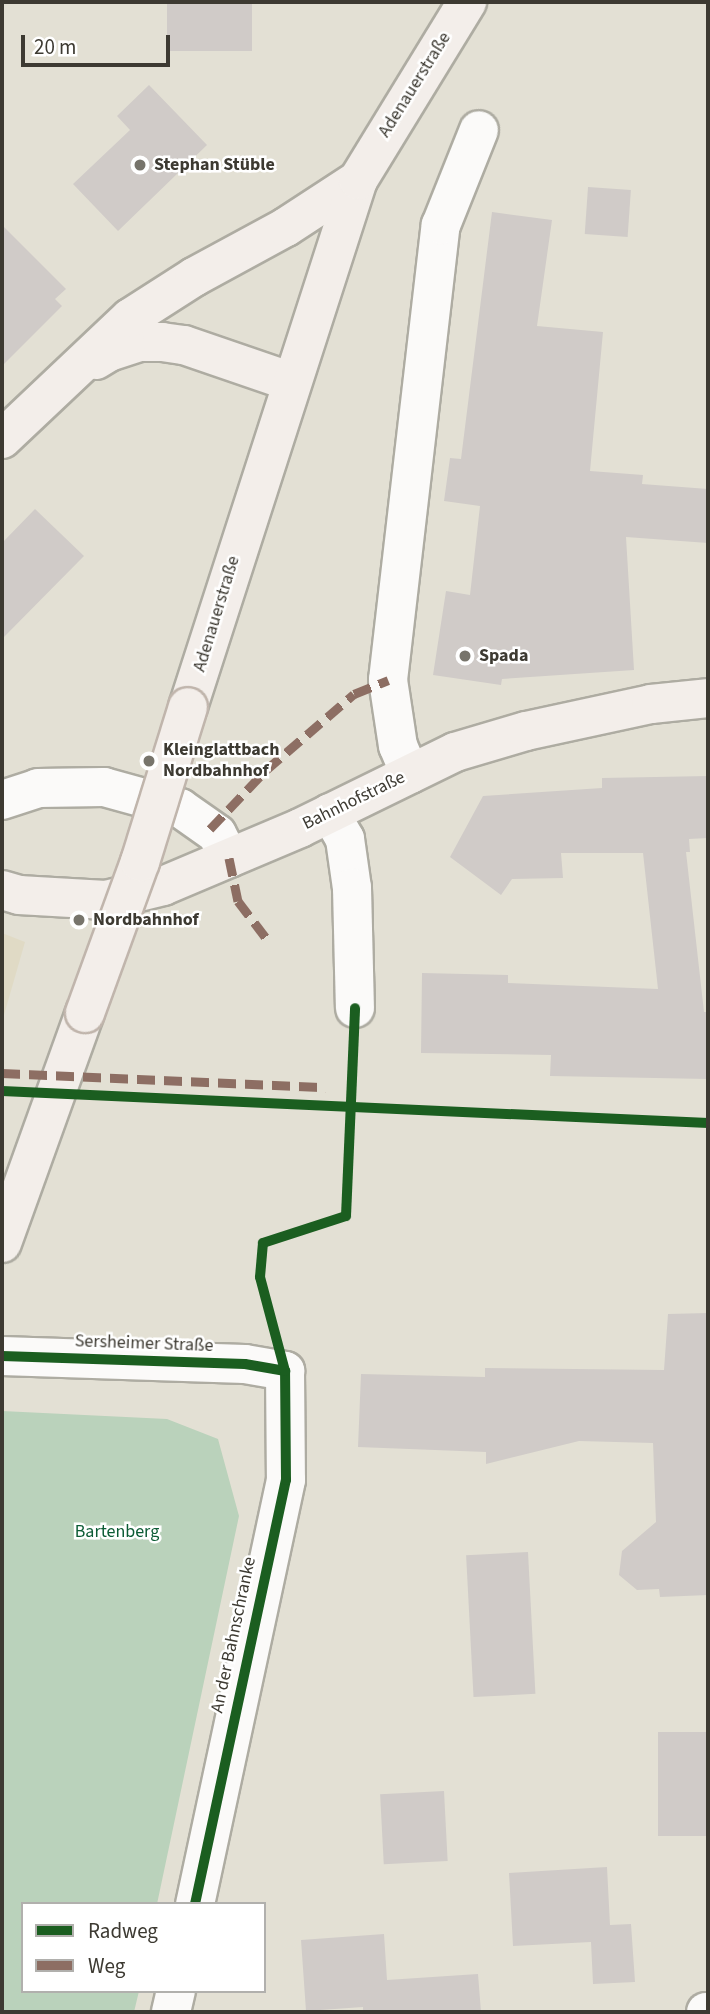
<!DOCTYPE html>
<meta charset="utf-8">
<style>
body{margin:0}
#map{position:relative;width:710px;height:2014px;overflow:hidden;background:#e3e0d4;font-family:"Source Sans 3",sans-serif}
div>[style]{position:absolute}
.built>*{inset:0;background:#e0dac5}
.green>*{inset:0;background:#bad2bb}
.building>*{inset:0;background:#d0cbc8;transform-origin:0 0}
.roads{filter:drop-shadow(2px 0 #aeaca2) drop-shadow(-2px 0 #aeaca2) drop-shadow(0 2px #aeaca2) drop-shadow(0 -2px #aeaca2)}
.minor>*{height:38px;margin:-19px;padding:0 19px;transform-origin:19px;border-radius:19px;background:#fbfaf9}
.major>*{height:38px;margin:-19px;padding:0 19px;transform-origin:19px;border-radius:19px;background:#f3eeea}
.bridges{filter:drop-shadow(2px 0 #c0b5ac) drop-shadow(-2px 0 #c0b5ac) drop-shadow(0 2px #c0b5ac) drop-shadow(0 -2px #c0b5ac)}
.major-bridge>*{height:38px;margin:-19px;padding:0 19px;transform-origin:19px;border-radius:19px;background:#f3eeea}
.quiet>*{height:9px;margin-top:-4.5px;transform-origin:0;background:repeating-linear-gradient(90deg,#8d6e63 0 18px,transparent 0 27px)}
.cycleway>*{height:10px;margin:-5px;padding:0 5px;transform-origin:5px;border-radius:5px;background:#1b5e20}
.dots>*{width:19px;height:19px;translate:-50% -50%;box-sizing:border-box;border:4px solid #fff;border-radius:50%}
span{translate:-50% -50%;white-space:nowrap;text-align:center;line-height:1.15;-webkit-text-stroke:5px #fff;paint-order:stroke}
.street-label{font-size:18px;color:#3d3a32}
.poi-label{font-size:18px;color:#3d3a32;font-weight:700}
.left{translate:0 -50%;text-align:left}
.park-label{font-size:18px;color:#0b5b34}
.frame{position:absolute;inset:0;border:4px solid #3d3a32;pointer-events:none}
.legend{position:absolute;left:21px;top:1902px;width:245px;height:91px;box-sizing:border-box;background:#fff;border:2px solid #b1b0ad;margin:0;padding:9px 12px;list-style:none;font-size:21px;color:#3d3a32}
.legend li{display:flex;align-items:center;gap:14px;height:35px}
.legend b{width:35px;border:2px solid #b1b0ad}
.scale{position:absolute;left:21px;top:35px;width:149px;height:32px;box-sizing:border-box;border:4px solid #3d3a32;border-top:0;padding-left:9px;font-size:21px;line-height:24px;white-space:nowrap;color:#3d3a32;-webkit-text-stroke:5px #fff;paint-order:stroke}
</style>
<div id="map">
<div class="built">
<div style="clip-path:polygon(2px 933px,25px 942px,2px 1022px)"></div>
</div>
<div class="green">
<div style="clip-path:polygon(2px 1411px,167px 1419px,218px 1439px,239px 1516px,157px 1904px,23px 1904px,23px 1991px,139px 1991px,134px 2012px,2px 2012px)"></div>
</div>
<div class="building">
<div style="clip-path:polygon(180px 2px,252px 2px,252px 51px,167px 51px,167px 4px,180px 4px)"></div>
<div style="clip-path:polygon(149px 85px,207px 145px,118px 231px,73px 184px,130px 130px,117px 116px)"></div>
<div style="left:588px;top:187px;width:43px;height:47px;rotate:4deg"></div>
<div style="clip-path:polygon(492px 212px,552px 220px,537px 326px,603px 332px,590px 471px,643px 475px,642px 484px,708px 489px,708px 543px,626px 537px,634px 670px,502px 679px,501px 685px,433px 675px,446px 591px,470px 595px,480px 506px,444px 501px,450px 458px,461px 459px)"></div>
<div style="clip-path:polygon(2px 225px,66px 289px,55px 299px,62px 306px,2px 366px)"></div>
<div style="clip-path:polygon(35px 509px,84px 556px,2px 639px,2px 543px)"></div>
<div style="clip-path:polygon(708px 776px,708px 838px,689px 839px,690px 852px,686px 852px,704px 1012px,708px 1012px,708px 1079px,550px 1076px,551px 1055px,421px 1053px,422px 973px,508px 975px,508px 983px,658px 989px,643px 853px,561px 853px,563px 878px,512px 879px,501px 895px,450px 857px,483px 796px,602px 788px,602px 778px)"></div>
<div style="clip-path:polygon(708px 1313px,708px 1595px,660px 1597px,659px 1589px,637px 1590px,619px 1575px,622px 1551px,656px 1522px,653px 1443px,579px 1441px,486px 1464px,486px 1452px,358px 1447px,361px 1374px,485px 1377px,485px 1368px,664px 1370px,668px 1314px)"></div>
<div style="left:528px;top:1552px;width:142px;height:62px;rotate:87deg"></div>
<div style="left:708px;top:1732px;width:104px;height:50px;rotate:90deg"></div>
<div style="left:444px;top:1791px;width:70px;height:64px;rotate:87deg"></div>
<div style="clip-path:polygon(607px 1867px,610px 1925px,631px 1924px,635px 1982px,593px 1984px,591px 1942px,513px 1946px,509px 1873px)"></div>
<div style="clip-path:polygon(384px 1934px,387px 1980px,478px 1974px,481px 2012px,363px 2012px,363px 2007px,306px 2011px,301px 1940px)"></div>
</div>
<div class="roads">
<div class="minor">
<div style="left:410px;top:774px;width:30px;rotate:-113deg"></div>
<div style="left:398px;top:746px;width:67px;rotate:-98.6deg"></div>
<div style="left:388px;top:680px;width:458px;rotate:-83.4deg"></div>
<div style="left:441px;top:225px;width:102px;rotate:-68.2deg"></div>
<div style="left:2px;top:800px;width:38px;rotate:-18deg"></div>
<div style="left:38px;top:788px;width:66px;rotate:-0.9deg"></div>
<div style="left:104px;top:787px;width:79px;rotate:15.4deg"></div>
<div style="left:180px;top:808px;width:45px;rotate:35.1deg"></div>
<div style="left:217px;top:834px;width:27px;rotate:63deg"></div>
<div style="left:330px;top:813px;width:30px;rotate:60deg"></div>
<div style="left:345px;top:839px;width:49px;rotate:81.9deg"></div>
<div style="left:352px;top:888px;width:120px;rotate:88.6deg"></div>
<div style="left:2px;top:1356px;width:243px;rotate:1.9deg"></div>
<div style="left:245px;top:1364px;width:41px;rotate:9.9deg"></div>
<div style="left:285px;top:1371px;width:109px;rotate:89.5deg"></div>
<div style="left:286px;top:1480px;width:434px;rotate:102.1deg"></div>
<div style="left:171px;top:2012px;width:22px;rotate:-77deg"></div>
<div style="left:706px;top:2012px;width:2px"></div>
</div>
<div class="major">
<div style="left:96px;top:360px;width:15px;rotate:-32deg"></div>
<div style="left:109px;top:352px;width:33px;rotate:-18deg"></div>
<div style="left:140px;top:342px;width:22px"></div>
<div style="left:162px;top:342px;width:22px;rotate:8deg"></div>
<div style="left:184px;top:345px;width:114px;rotate:18.9deg"></div>
<div style="left:2px;top:439px;width:176px;rotate:-43.4deg"></div>
<div style="left:130px;top:318px;width:76px;rotate:-32.6deg"></div>
<div style="left:194px;top:277px;width:105px;rotate:-28.5deg"></div>
<div style="left:286px;top:227px;width:86px;rotate:-33.1deg"></div>
<div style="left:188px;top:707px;width:554px;rotate:-72.12deg"></div>
<div style="left:358px;top:180px;width:209px;rotate:-58.5deg"></div>
<div style="left:2px;top:890px;width:18px;rotate:16deg"></div>
<div style="left:19px;top:895px;width:87px;rotate:3.3deg"></div>
<div style="left:106px;top:900px;width:59px;rotate:-13.8deg"></div>
<div style="left:163px;top:886px;width:149px;rotate:-22.9deg"></div>
<div style="left:300px;top:828px;width:173px;rotate:-26.1deg"></div>
<div style="left:455px;top:752px;width:74px;rotate:-16.5deg"></div>
<div style="left:526px;top:731px;width:128px;rotate:-12.2deg"></div>
<div style="left:651px;top:704px;width:57px;rotate:-6deg"></div>
<div style="left:2px;top:1243px;width:245px;rotate:-70.2deg"></div>
</div>
</div>
<div class="bridges">
<div class="major-bridge">
<div style="left:85px;top:1013px;width:161px;rotate:-70deg"></div>
<div style="left:140px;top:862px;width:162px;rotate:-72.8deg"></div>
</div>
</div>
<div class="quiet">
<div style="left:210px;top:829px;width:81px;rotate:-46.5deg"></div>
<div style="left:266px;top:770px;width:116px;rotate:-40.8deg"></div>
<div style="left:354px;top:694px;width:37px;rotate:-22deg"></div>
<div style="left:229px;top:858px;width:44px;rotate:78.2deg"></div>
<div style="left:238px;top:901px;width:48px;rotate:52.7deg"></div>
<div style="left:2px;top:1073px;width:324px;rotate:2.5deg"></div>
</div>
<div class="cycleway">
<div style="left:2px;top:1091px;width:707px;rotate:2.6deg"></div>
<div style="left:2px;top:1356px;width:243px;rotate:1.9deg"></div>
<div style="left:245px;top:1364px;width:41px;rotate:9.9deg"></div>
<div style="left:195px;top:1904px;width:434px;rotate:-77.9deg"></div>
<div style="left:286px;top:1480px;width:109px;rotate:-90.5deg"></div>
<div style="left:285px;top:1371px;width:97px;rotate:-104.9deg"></div>
<div style="left:260px;top:1277px;width:34px;rotate:-85deg"></div>
<div style="left:263px;top:1243px;width:87px;rotate:-18deg"></div>
<div style="left:346px;top:1216px;width:208px;rotate:-87.5deg"></div>
</div>
<div class="dots">
<div style="left:140px;top:165px;background:#77746b"></div>
<div style="left:465px;top:656px;background:#77746b"></div>
<div style="left:149px;top:761px;background:#77746b"></div>
<div style="left:79px;top:920px;background:#77746b"></div>
</div>
<div class="street-label">
<span style="left:415px;top:85px;rotate:-58deg">Adenauerstraße</span>
<span style="left:217px;top:614px;rotate:-73deg">Adenauerstraße</span>
<span style="left:354px;top:801px;rotate:-26deg">Bahnhofstraße</span>
<span style="left:144px;top:1344px;rotate:2deg">Sersheimer Straße</span>
<span style="left:234px;top:1635px;rotate:-78deg">An der Bahnschranke</span>
</div>
<div class="poi-label">
<span class="left" style="left:154px;top:165px">Stephan Stüble</span>
<span class="left" style="left:479px;top:656px">Spada</span>
<span class="left" style="left:163px;top:761px">Kleinglattbach<br>Nordbahnhof</span>
<span class="left" style="left:93px;top:920px">Nordbahnhof</span>
</div>
<div class="park-label">
<span style="left:117px;top:1532px">Bartenberg</span>
</div>
<div class="frame"></div>
<ul class="legend">
<li><b style="height:9px;background:#1b5e20"></b>Radweg</li>
<li><b style="height:9px;background:#8d6e63"></b>Weg</li>
</ul>
<div class="scale">20 m</div>
</div>
